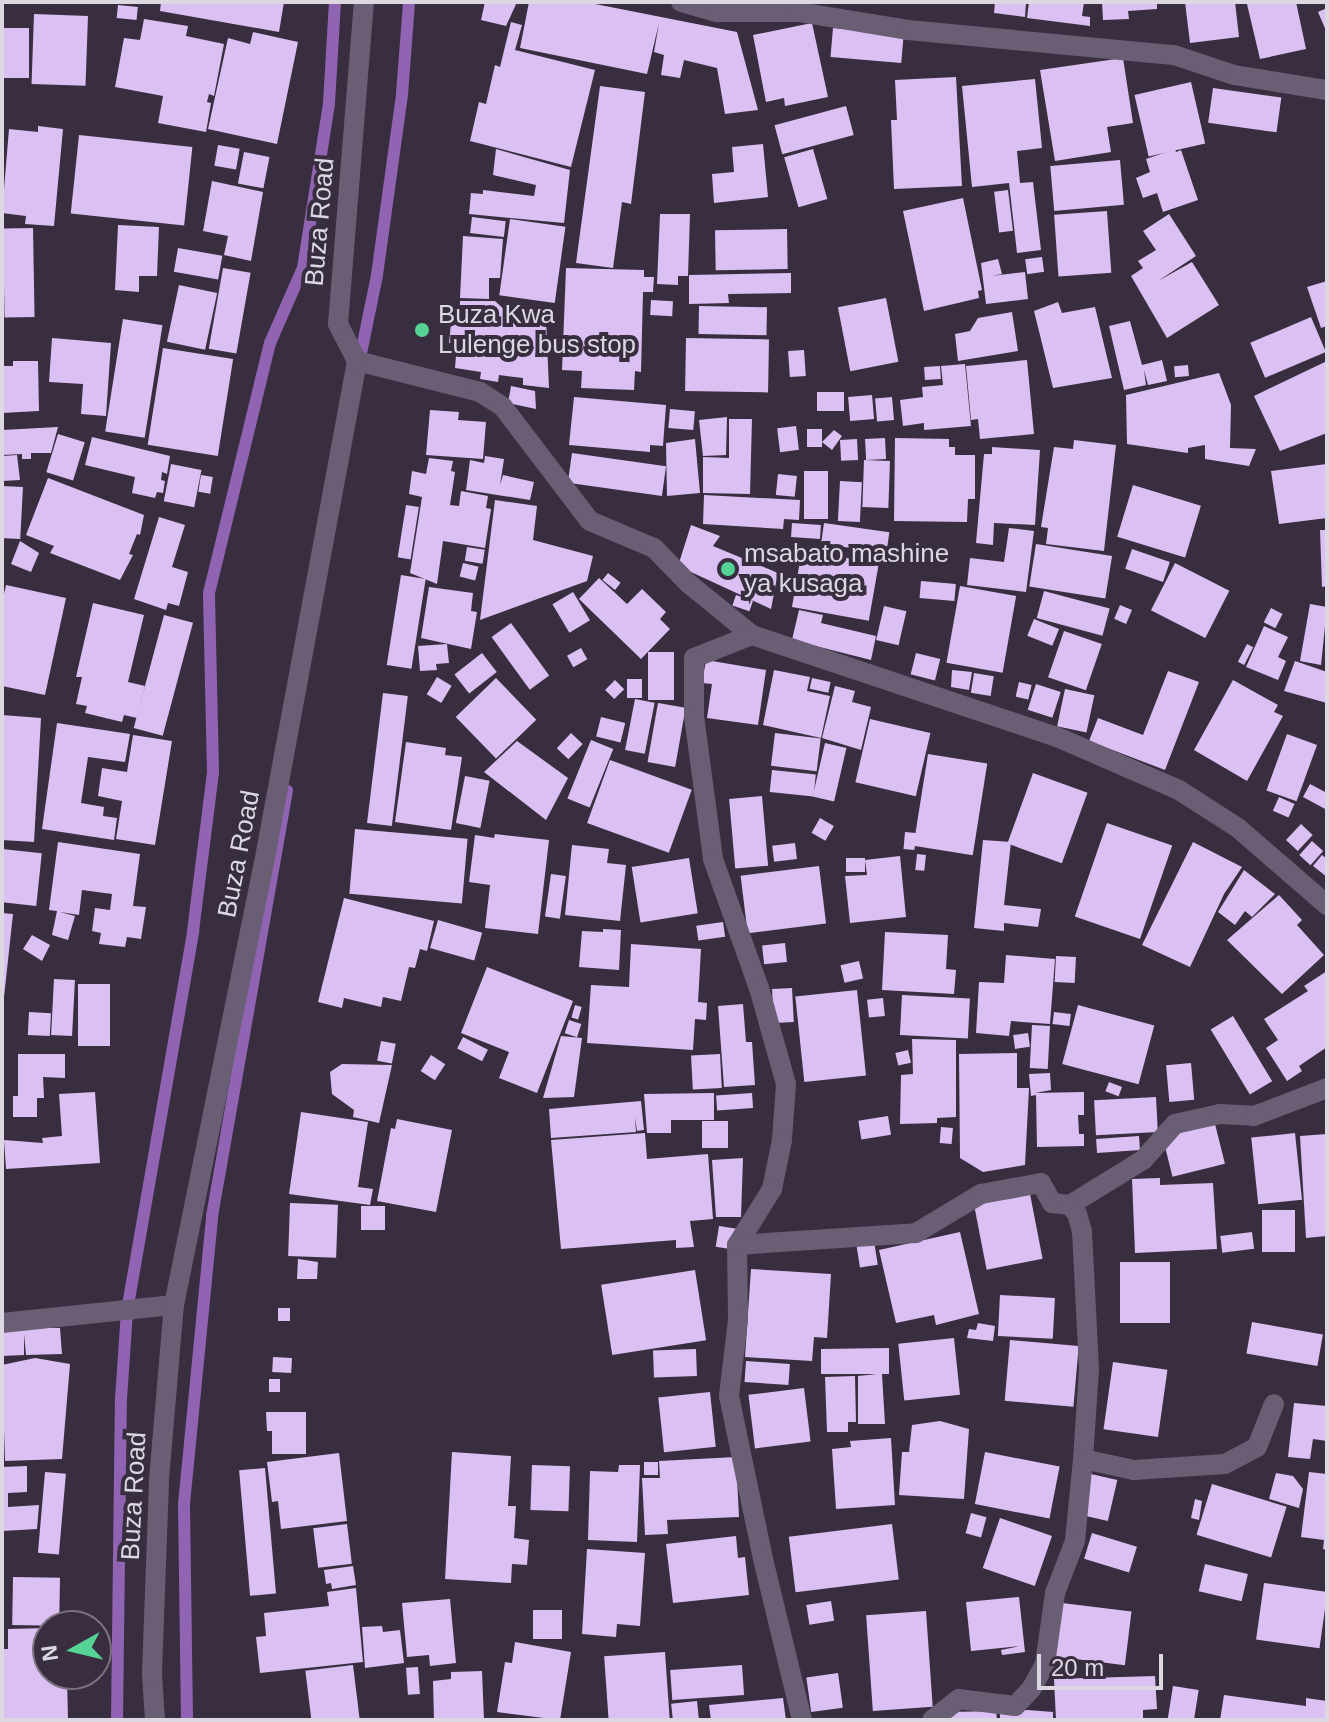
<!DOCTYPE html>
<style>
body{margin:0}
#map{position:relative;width:1329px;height:1722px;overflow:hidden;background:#382e40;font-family:Helvetica,sans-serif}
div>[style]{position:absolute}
.stream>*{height:12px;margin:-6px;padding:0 6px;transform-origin:6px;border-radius:6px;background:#9064b2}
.building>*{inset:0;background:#dbc0f3;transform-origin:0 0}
.street>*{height:20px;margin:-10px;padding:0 10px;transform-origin:10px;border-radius:10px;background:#695e73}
.secondary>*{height:20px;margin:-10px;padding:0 10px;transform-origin:10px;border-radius:10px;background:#695e73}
.dots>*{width:22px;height:22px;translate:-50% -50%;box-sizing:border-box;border:4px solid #382e40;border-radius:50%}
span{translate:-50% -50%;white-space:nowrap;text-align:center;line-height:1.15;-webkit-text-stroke:8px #382e40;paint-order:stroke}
.street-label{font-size:26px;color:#ddd7e2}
.poi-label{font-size:26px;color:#ddd7e2}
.left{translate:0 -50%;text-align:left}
.frame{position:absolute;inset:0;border:4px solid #ddd7e2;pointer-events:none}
.north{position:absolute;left:32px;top:1610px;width:80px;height:80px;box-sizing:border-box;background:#382e40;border:2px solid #7a7281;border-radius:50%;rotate:262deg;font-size:22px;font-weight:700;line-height:32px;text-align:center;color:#ddd7e2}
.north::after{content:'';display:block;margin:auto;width:28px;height:36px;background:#54d395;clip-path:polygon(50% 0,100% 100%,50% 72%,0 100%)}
.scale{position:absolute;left:1037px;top:1654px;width:126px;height:36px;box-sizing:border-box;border:4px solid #ddd7e2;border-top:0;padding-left:10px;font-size:24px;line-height:28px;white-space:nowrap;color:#ddd7e2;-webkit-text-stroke:6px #382e40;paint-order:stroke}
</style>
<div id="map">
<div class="stream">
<div style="left:359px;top:363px;width:90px;rotate:-78.4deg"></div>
<div style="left:377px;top:275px;width:183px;rotate:-82.1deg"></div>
<div style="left:402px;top:94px;width:92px;rotate:-85.6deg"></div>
<div style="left:117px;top:1720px;width:321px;rotate:-89.3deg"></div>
<div style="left:121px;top:1399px;width:88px;rotate:-86.1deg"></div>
<div style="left:127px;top:1311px;width:386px;rotate:-80.1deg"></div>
<div style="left:193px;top:931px;width:160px;rotate:-82.8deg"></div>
<div style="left:213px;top:772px;width:179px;rotate:-91.3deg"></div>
<div style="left:209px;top:593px;width:257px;rotate:-76.3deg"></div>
<div style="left:270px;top:343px;width:82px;rotate:-66.3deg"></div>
<div style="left:303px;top:268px;width:167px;rotate:-81deg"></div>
<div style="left:329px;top:103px;width:101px;rotate:-86.6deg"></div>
<div style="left:187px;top:1720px;width:216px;rotate:-90.8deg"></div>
<div style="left:184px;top:1504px;width:289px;rotate:-84.4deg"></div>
<div style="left:212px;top:1216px;width:432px;rotate:-80deg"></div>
</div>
<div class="building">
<div style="clip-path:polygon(161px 2px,284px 2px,279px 32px,160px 11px)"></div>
<div style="clip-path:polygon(485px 2px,517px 2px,506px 26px,481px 20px)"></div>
<div style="clip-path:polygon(529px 2px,585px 2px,737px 32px,758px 110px,725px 114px,717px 68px,684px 60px,680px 78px,661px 75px,664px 55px,654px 52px,659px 23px,647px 74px,520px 48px)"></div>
<div style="clip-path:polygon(995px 2px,1026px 2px,1025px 17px,994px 13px)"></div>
<div style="clip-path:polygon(1029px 2px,1084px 2px,1082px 16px,1090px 17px,1090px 26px,1027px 18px)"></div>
<div style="clip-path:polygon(1102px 2px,1157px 2px,1157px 9px,1128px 11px,1129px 19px,1103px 20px)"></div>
<div style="clip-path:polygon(1185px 2px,1235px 2px,1239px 37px,1190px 43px)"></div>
<div style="clip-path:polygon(1296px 2px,1306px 49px,1260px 59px,1247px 4px)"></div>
<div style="left:118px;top:5px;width:20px;height:13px;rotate:6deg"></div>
<div style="clip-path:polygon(1327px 8px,1327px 33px,1318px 12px)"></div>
<div style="left:34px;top:14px;width:54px;height:70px;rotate:2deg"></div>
<div style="clip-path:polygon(144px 19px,188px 26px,186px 36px,224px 44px,214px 96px,209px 94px,207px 102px,211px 103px,206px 132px,158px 123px,163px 96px,115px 87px,124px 38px,140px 40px)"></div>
<div style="clip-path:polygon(511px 22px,522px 25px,515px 50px,595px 70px,571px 167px,470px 141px,479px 102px,486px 104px,495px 65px,500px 67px)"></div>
<div style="clip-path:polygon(812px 23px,828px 97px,785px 106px,784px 98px,766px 102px,753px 35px)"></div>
<div style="left:2px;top:28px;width:27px;height:50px"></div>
<div style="left:833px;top:28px;width:71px;height:29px;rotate:5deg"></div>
<div style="clip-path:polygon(253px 32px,298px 42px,277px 144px,208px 129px,228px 38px,250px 44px)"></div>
<div style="clip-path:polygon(1123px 58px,1133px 123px,1107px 127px,1111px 152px,1055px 161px,1040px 70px)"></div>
<div style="clip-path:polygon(956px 77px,962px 186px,894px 189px,891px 120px,897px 120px,895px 80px)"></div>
<div style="clip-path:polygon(1035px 79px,1042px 148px,1017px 151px,1020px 183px,1033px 182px,1041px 250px,1017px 253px,1009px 183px,972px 187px,962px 86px)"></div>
<div style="left:1191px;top:82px;width:63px;height:58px;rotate:77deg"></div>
<div style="clip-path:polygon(600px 86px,645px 92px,631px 204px,622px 202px,613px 268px,576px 263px)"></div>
<div style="left:1213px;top:88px;width:69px;height:35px;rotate:8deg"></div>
<div style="left:846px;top:106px;width:30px;height:74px;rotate:75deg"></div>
<div style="clip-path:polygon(38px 126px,63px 129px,54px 226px,25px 224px,26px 216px,2px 213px,9px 129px,38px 132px)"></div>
<div style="left:79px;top:135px;width:114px;height:79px;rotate:6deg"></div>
<div style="clip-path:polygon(763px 144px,768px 197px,714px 203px,712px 174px,734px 172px,732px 147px)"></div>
<div style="left:218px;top:145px;width:22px;height:21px;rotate:10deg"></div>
<div style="clip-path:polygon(496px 149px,570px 170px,564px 223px,469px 214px,471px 193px,483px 194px,483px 190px,534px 196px,536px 185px,493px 175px)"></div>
<div style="left:813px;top:149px;width:52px;height:30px;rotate:74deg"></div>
<div style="clip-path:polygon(1175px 149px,1176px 152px,1181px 150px,1198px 200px,1163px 212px,1157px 193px,1143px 198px,1136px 178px,1150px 172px,1146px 159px)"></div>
<div style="left:244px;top:152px;width:26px;height:32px;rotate:11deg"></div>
<div style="left:1120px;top:160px;width:45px;height:70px;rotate:85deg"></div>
<div style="clip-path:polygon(212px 181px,263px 192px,251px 261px,224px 255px,228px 236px,203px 231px)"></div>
<div style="left:1008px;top:190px;width:41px;height:14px;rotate:83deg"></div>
<div style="clip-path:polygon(963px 198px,982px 290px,978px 291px,979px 298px,924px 311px,903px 211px)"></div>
<div style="left:1107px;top:211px;width:62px;height:53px;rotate:86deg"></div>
<div style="clip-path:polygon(660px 214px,690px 214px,688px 276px,678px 276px,678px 285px,657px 284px)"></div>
<div style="clip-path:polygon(1169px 214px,1196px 256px,1158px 281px,1192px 262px,1219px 305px,1167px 338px,1131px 276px,1143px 268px,1138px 261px,1156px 250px,1143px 231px)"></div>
<div style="left:472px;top:217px;width:34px;height:16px;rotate:7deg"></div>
<div style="left:510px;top:219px;width:56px;height:77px;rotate:8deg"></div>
<div style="clip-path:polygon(118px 225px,159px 227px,157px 276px,139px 276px,139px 292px,115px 290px)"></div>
<div style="left:33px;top:228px;width:89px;height:30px;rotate:89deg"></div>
<div style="left:787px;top:229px;width:40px;height:72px;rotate:89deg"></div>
<div style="clip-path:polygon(463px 236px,503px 239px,500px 278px,489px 278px,489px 299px,460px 298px)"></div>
<div style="left:178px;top:248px;width:45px;height:24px;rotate:10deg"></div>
<div style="left:1042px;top:257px;width:15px;height:17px;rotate:82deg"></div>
<div style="clip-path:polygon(998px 259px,1002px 274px,991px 276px,1025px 272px,1028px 299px,986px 304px,981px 263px)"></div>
<div style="left:223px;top:268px;width:28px;height:82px;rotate:10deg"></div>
<div style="clip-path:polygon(566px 268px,644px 270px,644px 277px,654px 277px,653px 292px,643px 292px,641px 372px,635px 371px,634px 390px,581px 388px,582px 371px,562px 370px)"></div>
<div style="clip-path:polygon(791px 273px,791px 293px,728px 294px,729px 303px,689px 304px,689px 275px)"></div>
<div style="clip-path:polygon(1327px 281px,1327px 326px,1321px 328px,1307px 287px)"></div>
<div style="left:179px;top:285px;width:39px;height:58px;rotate:12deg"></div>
<div style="left:886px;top:298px;width:65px;height:49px;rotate:79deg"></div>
<div style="left:651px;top:300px;width:22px;height:15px;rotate:3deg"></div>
<div style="clip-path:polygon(460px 301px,495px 301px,508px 313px,508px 321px,546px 320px,549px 388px,523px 385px,523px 378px,499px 375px,498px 382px,480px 379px,481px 372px,455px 368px,457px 343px,449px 343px,451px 323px,459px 324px)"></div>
<div style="clip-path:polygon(1058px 302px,1062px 313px,1095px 307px,1112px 378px,1053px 388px,1034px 311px)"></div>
<div style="left:699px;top:306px;width:68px;height:28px;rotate:1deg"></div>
<div style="clip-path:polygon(1012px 312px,1018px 351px,958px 361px,955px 334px,970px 331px,978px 318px)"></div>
<div style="left:1311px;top:317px;width:38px;height:66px;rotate:67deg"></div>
<div style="left:123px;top:319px;width:40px;height:114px;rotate:9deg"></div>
<div style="clip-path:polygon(1130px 321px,1142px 365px,1162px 360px,1167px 381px,1148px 385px,1144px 370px,1146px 385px,1124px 390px,1109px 326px)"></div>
<div style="clip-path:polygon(52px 338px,111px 343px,106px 416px,81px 414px,83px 384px,49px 382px)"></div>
<div style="left:686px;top:338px;width:83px;height:53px;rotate:1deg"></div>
<div style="left:163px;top:348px;width:71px;height:98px;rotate:9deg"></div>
<div style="left:804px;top:350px;width:26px;height:16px;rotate:86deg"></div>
<div style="clip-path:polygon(1027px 360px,1034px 434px,980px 439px,978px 419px,971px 420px,966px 366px)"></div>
<div style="clip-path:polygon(13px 361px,38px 361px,39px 411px,2px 413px,2px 366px,13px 366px)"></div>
<div style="clip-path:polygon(1327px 361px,1327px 433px,1280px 451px,1254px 396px)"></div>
<div style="clip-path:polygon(965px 364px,971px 426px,924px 430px,924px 423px,903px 426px,900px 400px,923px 397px,922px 387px,943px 385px,941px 366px)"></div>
<div style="left:1188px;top:365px;width:11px;height:14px;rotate:85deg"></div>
<div style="left:940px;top:366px;width:13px;height:16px;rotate:86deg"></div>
<div style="clip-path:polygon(1219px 373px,1231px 405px,1230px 448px,1256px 449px,1249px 466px,1205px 459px,1205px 445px,1188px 448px,1188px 453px,1127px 444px,1126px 395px)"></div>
<div style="clip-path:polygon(511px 386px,535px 391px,536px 409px,508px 403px)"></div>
<div style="left:844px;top:392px;width:19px;height:27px;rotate:90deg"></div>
<div style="left:872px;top:395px;width:24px;height:24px;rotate:85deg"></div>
<div style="clip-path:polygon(574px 397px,666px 405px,663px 446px,650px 445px,650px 452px,569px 445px)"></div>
<div style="left:892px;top:397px;width:23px;height:17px;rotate:85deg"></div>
<div style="left:670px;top:409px;width:25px;height:19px;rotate:5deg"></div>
<div style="clip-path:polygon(430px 410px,459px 412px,458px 420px,486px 422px,483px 459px,426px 455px)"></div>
<div style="clip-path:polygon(727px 417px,726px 455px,703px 456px,699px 420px)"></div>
<div style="clip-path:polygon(729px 419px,752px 419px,750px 494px,703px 493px,703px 457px,729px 458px)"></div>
<div style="left:796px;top:426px;width:24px;height:19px;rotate:83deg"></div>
<div style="clip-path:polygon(58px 427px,51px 453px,31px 453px,31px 459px,22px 459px,22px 454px,2px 455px,2px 430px)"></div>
<div style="clip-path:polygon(807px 429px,822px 429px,822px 442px,834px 430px,842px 436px,832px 450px,822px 442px,822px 447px,807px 447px)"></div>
<div style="left:58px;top:434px;width:28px;height:40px;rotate:17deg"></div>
<div style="clip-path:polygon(92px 437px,170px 456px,167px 474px,162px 472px,161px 480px,165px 481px,163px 493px,157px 492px,155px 498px,132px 493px,135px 477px,85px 465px)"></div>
<div style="left:885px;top:438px;width:21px;height:20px;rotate:87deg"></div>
<div style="clip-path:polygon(895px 438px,949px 439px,949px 447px,955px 447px,955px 455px,975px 455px,975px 499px,968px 499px,967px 522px,894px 521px)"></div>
<div style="clip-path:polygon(695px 439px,700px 493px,667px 496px,666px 443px)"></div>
<div style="left:857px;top:439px;width:21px;height:17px;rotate:87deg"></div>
<div style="clip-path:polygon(1074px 440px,1116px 445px,1104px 551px,1046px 544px,1048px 528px,1041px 527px,1054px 447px,1073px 449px)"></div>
<div style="clip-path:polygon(992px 447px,1040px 450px,1035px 525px,994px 523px,993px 545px,976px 543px,984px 454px,992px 454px)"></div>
<div style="left:572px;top:453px;width:95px;height:30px;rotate:8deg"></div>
<div style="clip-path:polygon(17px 455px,20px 480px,2px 481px,2px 456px)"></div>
<div style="clip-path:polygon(485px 456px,504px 459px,500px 485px,503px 475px,534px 482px,530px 500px,466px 490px,470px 460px,484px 463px)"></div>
<div style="clip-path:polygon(429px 458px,453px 461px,451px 471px,455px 472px,450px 505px,459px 506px,461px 491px,488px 496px,486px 508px,491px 509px,485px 548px,443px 541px,437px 584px,410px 573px,422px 497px,409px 494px,412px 471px,426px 474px)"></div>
<div style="left:864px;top:460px;width:26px;height:47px;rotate:2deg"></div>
<div style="left:171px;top:464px;width:31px;height:38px;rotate:11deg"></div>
<div style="clip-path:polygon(1327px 464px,1327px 518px,1279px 524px,1271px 471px)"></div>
<div style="left:804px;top:471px;width:24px;height:48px"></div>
<div style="left:778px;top:474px;width:19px;height:21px;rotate:6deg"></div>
<div style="left:201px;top:475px;width:12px;height:17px;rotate:9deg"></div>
<div style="clip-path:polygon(48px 478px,144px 515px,140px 535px,137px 534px,129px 554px,133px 555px,120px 580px,50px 553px,54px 546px,26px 535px)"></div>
<div style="left:840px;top:481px;width:22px;height:40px;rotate:3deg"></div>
<div style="left:1133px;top:485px;width:71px;height:54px;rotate:17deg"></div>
<div style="left:2px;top:486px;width:21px;height:52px;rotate:3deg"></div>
<div style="clip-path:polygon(704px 495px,800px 500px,799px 520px,784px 519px,783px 529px,703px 524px)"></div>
<div style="clip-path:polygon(495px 500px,537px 506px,533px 540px,593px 556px,587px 581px,480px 620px)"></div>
<div style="left:406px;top:505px;width:13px;height:53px;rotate:9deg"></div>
<div style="clip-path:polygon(159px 517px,185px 525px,172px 567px,188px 572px,179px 606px,168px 603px,166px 610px,134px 599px)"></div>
<div style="left:792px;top:523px;width:29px;height:14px;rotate:4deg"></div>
<div style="left:824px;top:523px;width:66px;height:21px;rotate:8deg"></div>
<div style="clip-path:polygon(691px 525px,720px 536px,713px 546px,778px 573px,771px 609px,678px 566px)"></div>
<div style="clip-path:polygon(1009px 528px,1034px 531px,1026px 592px,967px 585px,970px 558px,1004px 562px)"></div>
<div style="clip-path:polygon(1320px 530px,1327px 530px,1327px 586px,1322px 587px)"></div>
<div style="clip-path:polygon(20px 541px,39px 553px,31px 572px,11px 564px)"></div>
<div style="left:1036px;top:544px;width:77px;height:43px;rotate:9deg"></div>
<div style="left:467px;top:547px;width:18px;height:14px;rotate:9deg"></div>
<div style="left:1132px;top:549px;width:40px;height:21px;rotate:19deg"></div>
<div style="left:802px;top:550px;width:78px;height:58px;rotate:10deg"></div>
<div style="left:463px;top:563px;width:16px;height:14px;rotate:14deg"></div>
<div style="left:1175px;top:563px;width:61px;height:53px;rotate:27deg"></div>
<div style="left:608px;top:573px;width:16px;height:9px;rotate:38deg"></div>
<div style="left:401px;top:575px;width:25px;height:91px;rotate:9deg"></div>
<div style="clip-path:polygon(599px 578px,627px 604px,642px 589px,666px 612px,660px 619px,670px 629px,641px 659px,579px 599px)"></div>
<div style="left:921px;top:581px;width:35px;height:17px;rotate:5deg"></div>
<div style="clip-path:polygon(6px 585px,66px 598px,45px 695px,2px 686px,2px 603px)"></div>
<div style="left:960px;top:586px;width:57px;height:78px;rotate:10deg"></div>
<div style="clip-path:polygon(429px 587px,473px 593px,471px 611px,477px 612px,471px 649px,421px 638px)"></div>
<div style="left:1044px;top:591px;width:68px;height:28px;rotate:15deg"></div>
<div style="left:573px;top:592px;width:33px;height:24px;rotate:59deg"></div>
<div style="left:736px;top:595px;width:18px;height:11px;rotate:19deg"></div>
<div style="clip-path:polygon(93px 603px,144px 615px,128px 682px,145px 686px,137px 718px,124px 715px,122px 722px,85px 713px,87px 706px,76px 704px,82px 677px,76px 677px)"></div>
<div style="clip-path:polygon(1310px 604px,1327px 607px,1321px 665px,1300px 661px)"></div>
<div style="left:1120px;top:605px;width:13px;height:15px;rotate:23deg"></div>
<div style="left:884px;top:606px;width:23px;height:35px;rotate:13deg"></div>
<div style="left:1271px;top:608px;width:13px;height:16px;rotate:27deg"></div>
<div style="clip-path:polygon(799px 610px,823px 615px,821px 623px,876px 636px,871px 660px,792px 640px)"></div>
<div style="left:164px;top:615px;width:30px;height:117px;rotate:15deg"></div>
<div style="left:1034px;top:619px;width:27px;height:18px;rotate:22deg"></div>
<div style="left:511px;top:623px;width:65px;height:24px;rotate:54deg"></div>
<div style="clip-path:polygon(1264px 626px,1288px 637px,1278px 657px,1286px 661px,1278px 680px,1246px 667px)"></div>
<div style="left:1064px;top:631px;width:40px;height:49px;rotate:19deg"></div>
<div style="clip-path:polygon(447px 644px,449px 663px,436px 664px,437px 670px,420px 671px,418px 646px)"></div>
<div style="left:1247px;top:644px;width:7px;height:20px;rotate:27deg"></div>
<div style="left:581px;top:648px;width:13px;height:16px;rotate:61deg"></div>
<div style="left:648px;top:652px;width:26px;height:48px"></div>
<div style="left:482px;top:653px;width:24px;height:35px;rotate:52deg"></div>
<div style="left:916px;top:653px;width:25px;height:22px;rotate:14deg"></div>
<div style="clip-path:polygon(706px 660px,766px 670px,758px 725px,707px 718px,712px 684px,702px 683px)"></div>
<div style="clip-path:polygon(1295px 661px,1327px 672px,1327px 703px,1284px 691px)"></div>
<div style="clip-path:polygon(774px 670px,810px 677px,807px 691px,830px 696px,821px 738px,763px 725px)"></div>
<div style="clip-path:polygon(952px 670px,972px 672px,969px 690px,951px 687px)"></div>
<div style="clip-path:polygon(1168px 671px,1199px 682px,1165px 770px,1089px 741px,1098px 718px,1143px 735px)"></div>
<div style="left:974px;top:673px;width:20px;height:20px;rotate:9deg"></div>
<div style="left:437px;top:677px;width:17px;height:20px;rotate:31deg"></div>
<div style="left:496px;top:678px;width:58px;height:56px;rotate:46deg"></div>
<div style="left:812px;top:678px;width:19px;height:11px;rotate:12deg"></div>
<div style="left:627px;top:679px;width:15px;height:19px"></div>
<div style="left:615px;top:680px;width:13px;height:14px;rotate:45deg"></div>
<div style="clip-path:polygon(1233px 680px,1278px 705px,1274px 712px,1283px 716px,1247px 781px,1194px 750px)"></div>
<div style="left:1019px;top:682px;width:13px;height:15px;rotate:13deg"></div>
<div style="left:1036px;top:684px;width:26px;height:27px;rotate:18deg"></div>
<div style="clip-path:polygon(835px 686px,855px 691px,852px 702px,871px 707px,861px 750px,822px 738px)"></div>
<div style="left:1065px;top:689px;width:30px;height:38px;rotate:12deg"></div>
<div style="left:383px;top:693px;width:25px;height:131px;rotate:7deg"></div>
<div style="left:635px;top:699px;width:20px;height:52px;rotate:11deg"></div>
<div style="left:658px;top:703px;width:28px;height:60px;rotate:10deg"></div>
<div style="clip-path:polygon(2px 715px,41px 718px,34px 842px,2px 840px)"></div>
<div style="left:601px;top:717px;width:25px;height:20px;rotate:14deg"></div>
<div style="left:870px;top:719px;width:62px;height:65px;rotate:13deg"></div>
<div style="clip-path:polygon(57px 723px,130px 734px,125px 762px,88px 757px,81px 803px,104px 807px,103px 816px,117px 818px,114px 840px,42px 829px)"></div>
<div style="left:571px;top:733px;width:16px;height:21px;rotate:43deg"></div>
<div style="left:775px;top:733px;width:46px;height:33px;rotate:7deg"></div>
<div style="left:1287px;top:734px;width:32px;height:60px;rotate:20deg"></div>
<div style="clip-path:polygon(133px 735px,172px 741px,155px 845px,116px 839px,122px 801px,98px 796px,102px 768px,127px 772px)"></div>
<div style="left:591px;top:740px;width:24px;height:63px;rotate:22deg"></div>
<div style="clip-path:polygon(517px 741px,568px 778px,546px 820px,484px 772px)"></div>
<div style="clip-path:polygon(406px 742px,446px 748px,445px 755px,462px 757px,451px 830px,395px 822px)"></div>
<div style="left:825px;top:743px;width:22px;height:55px;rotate:13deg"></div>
<div style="left:928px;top:754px;width:60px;height:93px;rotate:9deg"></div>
<div style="left:610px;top:760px;width:87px;height:67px;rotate:20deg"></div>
<div style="left:772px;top:770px;width:44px;height:22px;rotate:6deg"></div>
<div style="left:1033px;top:773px;width:58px;height:75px;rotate:20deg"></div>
<div style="left:465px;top:776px;width:25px;height:48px;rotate:11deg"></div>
<div style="clip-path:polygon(1310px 784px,1327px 793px,1327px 810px,1303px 797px)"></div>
<div style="left:762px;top:796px;width:70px;height:33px;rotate:85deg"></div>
<div style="left:1279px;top:797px;width:17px;height:15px;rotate:24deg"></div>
<div style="left:820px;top:818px;width:16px;height:17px;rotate:30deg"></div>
<div style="left:1107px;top:823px;width:69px;height:99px;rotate:19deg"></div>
<div style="left:1301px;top:824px;width:16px;height:22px;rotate:43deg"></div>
<div style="left:355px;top:829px;width:113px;height:65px;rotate:5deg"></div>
<div style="left:905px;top:832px;width:11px;height:17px;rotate:5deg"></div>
<div style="clip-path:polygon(495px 834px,549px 840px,538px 934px,485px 928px,490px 885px,469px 882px,475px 835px,494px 838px)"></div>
<div style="clip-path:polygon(983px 840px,1011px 842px,1004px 905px,1041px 909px,1038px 927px,1004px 923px,1004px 931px,974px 928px)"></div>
<div style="left:1312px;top:841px;width:15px;height:19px;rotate:42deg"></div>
<div style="clip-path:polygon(58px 842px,140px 854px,133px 906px,146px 907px,141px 939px,127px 937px,125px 947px,99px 944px,101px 933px,92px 931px,95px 908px,110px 910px,112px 894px,82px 890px,79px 915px,60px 912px,75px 916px,68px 940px,52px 935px,57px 911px,49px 910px)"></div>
<div style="clip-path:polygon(1193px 842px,1242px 867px,1224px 894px,1190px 967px,1142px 945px)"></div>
<div style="left:795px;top:843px;width:16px;height:23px;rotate:83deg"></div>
<div style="clip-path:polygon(572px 845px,609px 849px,607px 863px,626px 865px,620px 921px,565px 915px)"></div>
<div style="left:2px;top:849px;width:40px;height:53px;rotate:6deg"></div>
<div style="left:917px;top:854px;width:9px;height:16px;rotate:6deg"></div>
<div style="clip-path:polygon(1322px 855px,1327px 859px,1327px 877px,1313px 866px)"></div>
<div style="clip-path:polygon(900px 856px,906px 917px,850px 923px,845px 876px,867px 875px,865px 860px)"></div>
<div style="left:689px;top:858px;width:56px;height:58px;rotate:81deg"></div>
<div style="left:865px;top:858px;width:14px;height:19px;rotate:90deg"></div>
<div style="left:819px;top:866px;width:58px;height:79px;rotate:83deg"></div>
<div style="clip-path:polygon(1244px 870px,1275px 894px,1252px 917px,1245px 911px,1235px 925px,1218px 912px)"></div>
<div style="left:551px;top:874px;width:15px;height:43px;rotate:8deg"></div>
<div style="clip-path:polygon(1279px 895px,1302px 920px,1297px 925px,1324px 955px,1282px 994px,1227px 940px)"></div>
<div style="clip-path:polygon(344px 898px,434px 921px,427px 951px,420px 949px,415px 968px,409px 967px,401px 1001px,383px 997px,381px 1007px,344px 998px,342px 1008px,318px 1002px)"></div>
<div style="clip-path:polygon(2px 913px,13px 914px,4px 997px,2px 997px)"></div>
<div style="left:438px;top:920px;width:46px;height:29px;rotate:16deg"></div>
<div style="left:723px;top:922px;width:15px;height:27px;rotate:82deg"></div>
<div style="clip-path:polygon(603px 929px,621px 930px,619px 970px,579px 967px,582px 931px,603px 932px)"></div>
<div style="clip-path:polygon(885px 932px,948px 935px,946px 969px,956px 970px,954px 994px,882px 990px)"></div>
<div style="clip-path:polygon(32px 935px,50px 945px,42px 961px,23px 949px)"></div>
<div style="left:785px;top:943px;width:19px;height:23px;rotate:84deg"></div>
<div style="clip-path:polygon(631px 944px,701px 949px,698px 1002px,707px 1003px,706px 1020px,695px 1019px,693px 1050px,587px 1043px,591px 985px,629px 987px)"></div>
<div style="clip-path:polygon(1006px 955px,1055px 959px,1050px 1024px,1011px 1021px,1009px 1036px,976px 1033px,979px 982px,1004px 983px)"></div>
<div style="left:1056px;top:956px;width:20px;height:26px;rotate:3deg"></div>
<div style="left:859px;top:961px;width:18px;height:19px;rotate:77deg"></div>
<div style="clip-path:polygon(487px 967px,573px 1001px,537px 1093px,499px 1078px,509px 1052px,461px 1033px)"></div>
<div style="clip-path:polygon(1327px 971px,1327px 1047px,1299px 1066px,1302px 1071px,1287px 1081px,1266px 1048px,1278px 1040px,1264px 1019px,1308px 991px,1304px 986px)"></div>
<div style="left:54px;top:979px;width:21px;height:56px;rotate:3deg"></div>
<div style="left:78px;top:984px;width:32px;height:62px"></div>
<div style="left:792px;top:988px;width:34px;height:20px;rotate:87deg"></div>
<div style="left:857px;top:990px;width:86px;height:62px;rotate:84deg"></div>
<div style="left:902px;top:995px;width:68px;height:40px;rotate:3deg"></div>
<div style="left:883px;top:998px;width:18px;height:16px;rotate:84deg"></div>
<div style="clip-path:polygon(743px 1004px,746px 1042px,752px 1042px,755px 1085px,724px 1087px,718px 1006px)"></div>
<div style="left:575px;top:1005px;width:7px;height:13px;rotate:16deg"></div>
<div style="left:1078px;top:1005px;width:79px;height:61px;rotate:15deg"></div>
<div style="left:29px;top:1012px;width:22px;height:23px;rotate:3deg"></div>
<div style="left:1054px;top:1012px;width:17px;height:12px;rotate:7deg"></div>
<div style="left:1233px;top:1016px;width:76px;height:26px;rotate:59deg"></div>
<div style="left:569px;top:1020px;width:13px;height:14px;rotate:18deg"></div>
<div style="left:1032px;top:1025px;width:18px;height:43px;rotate:3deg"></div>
<div style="left:1028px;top:1033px;width:14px;height:15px;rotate:82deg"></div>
<div style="clip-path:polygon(561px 1036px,582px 1038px,574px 1097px,543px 1098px)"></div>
<div style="left:463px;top:1037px;width:28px;height:13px;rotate:27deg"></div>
<div style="clip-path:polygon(912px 1039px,956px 1040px,956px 1117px,937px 1118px,937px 1123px,900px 1124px,901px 1075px,913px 1074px)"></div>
<div style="left:381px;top:1041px;width:15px;height:20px;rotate:11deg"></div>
<div style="left:908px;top:1050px;width:13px;height:13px;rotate:77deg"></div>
<div style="clip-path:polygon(1017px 1053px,1017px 1088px,1029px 1088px,1025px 1165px,983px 1172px,960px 1158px,959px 1054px)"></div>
<div style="clip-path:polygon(18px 1054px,65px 1054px,65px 1078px,43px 1077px,44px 1098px,37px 1098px,37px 1117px,13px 1117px,13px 1096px,18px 1096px)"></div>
<div style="left:720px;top:1054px;width:34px;height:29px;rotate:87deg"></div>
<div style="left:431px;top:1055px;width:17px;height:19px;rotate:33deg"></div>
<div style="left:1191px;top:1063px;width:37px;height:25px;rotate:85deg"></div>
<div style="clip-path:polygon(342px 1064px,392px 1065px,379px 1123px,353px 1117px,354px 1110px,332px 1094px,330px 1072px)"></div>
<div style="clip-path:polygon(1050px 1073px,1051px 1090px,1035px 1093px,1084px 1092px,1084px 1115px,1078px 1115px,1079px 1134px,1084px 1134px,1084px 1146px,1037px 1147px,1036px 1095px,1031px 1096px,1029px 1074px)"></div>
<div style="left:1109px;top:1082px;width:14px;height:10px;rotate:21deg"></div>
<div style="clip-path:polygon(95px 1092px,100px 1163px,6px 1169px,4px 1140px,43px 1143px,42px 1138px,62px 1136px,59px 1094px)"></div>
<div style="clip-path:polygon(714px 1093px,714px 1120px,671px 1120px,671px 1133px,647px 1133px,644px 1094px)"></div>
<div style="left:752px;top:1093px;width:15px;height:36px;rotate:86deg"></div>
<div style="left:1156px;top:1097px;width:35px;height:62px;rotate:87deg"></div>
<div style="clip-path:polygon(641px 1101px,644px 1130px,637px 1131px,635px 1117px,636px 1132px,551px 1138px,549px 1109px)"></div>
<div style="clip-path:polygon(301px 1112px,368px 1122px,358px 1187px,373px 1189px,370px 1205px,289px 1194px)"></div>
<div style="left:888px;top:1116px;width:19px;height:30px;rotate:81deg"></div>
<div style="clip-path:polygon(397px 1119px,452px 1130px,436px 1212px,377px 1201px,391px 1128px,395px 1129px)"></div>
<div style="left:702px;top:1121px;width:26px;height:27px"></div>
<div style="left:1215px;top:1124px;width:41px;height:54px;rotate:76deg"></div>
<div style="left:941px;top:1127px;width:12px;height:16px;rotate:5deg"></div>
<div style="clip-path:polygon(645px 1133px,647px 1159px,708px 1154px,713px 1219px,690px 1221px,694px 1247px,676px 1248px,676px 1240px,561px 1249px,551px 1140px)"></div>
<div style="left:1295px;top:1133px;width:67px;height:44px;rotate:84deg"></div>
<div style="clip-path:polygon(1327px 1134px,1327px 1236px,1306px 1238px,1300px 1136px)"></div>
<div style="left:1139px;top:1136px;width:14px;height:43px;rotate:86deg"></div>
<div style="clip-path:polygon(743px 1158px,741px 1217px,716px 1217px,712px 1160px)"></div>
<div style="clip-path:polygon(1160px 1178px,1160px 1185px,1213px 1183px,1217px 1249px,1135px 1253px,1132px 1179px)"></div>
<div style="left:1030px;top:1194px;width:66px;height:57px;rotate:79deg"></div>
<div style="left:290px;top:1203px;width:48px;height:53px;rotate:2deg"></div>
<div style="left:361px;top:1206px;width:24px;height:24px"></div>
<div style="left:1262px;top:1210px;width:33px;height:42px"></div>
<div style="left:719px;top:1226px;width:18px;height:21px;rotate:9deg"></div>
<div style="clip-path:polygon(960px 1232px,979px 1314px,936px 1325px,934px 1315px,896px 1323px,879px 1250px)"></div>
<div style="left:1252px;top:1232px;width:17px;height:32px;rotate:83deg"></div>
<div style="left:874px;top:1241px;width:24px;height:18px;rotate:81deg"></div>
<div style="clip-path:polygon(298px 1259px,318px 1262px,317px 1279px,297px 1279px)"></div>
<div style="left:1120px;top:1262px;width:50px;height:61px"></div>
<div style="clip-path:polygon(751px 1269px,831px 1274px,827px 1338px,814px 1337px,812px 1361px,745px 1357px)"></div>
<div style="left:695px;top:1270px;width:71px;height:95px;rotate:81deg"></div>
<div style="left:1000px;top:1295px;width:55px;height:41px;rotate:3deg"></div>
<div style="left:278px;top:1308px;width:12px;height:13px"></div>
<div style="left:1252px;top:1322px;width:72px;height:32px;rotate:10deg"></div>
<div style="clip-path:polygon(978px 1323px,995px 1326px,993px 1341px,967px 1338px,969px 1329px,976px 1330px)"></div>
<div style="clip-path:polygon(2px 1327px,60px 1328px,62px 1354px,26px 1355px,24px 1334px,24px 1355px,2px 1356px)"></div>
<div style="left:954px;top:1338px;width:57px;height:56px;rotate:84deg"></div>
<div style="left:1010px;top:1340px;width:69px;height:61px;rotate:5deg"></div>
<div style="clip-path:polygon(889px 1348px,889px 1374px,882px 1374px,885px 1424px,858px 1424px,858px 1376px,877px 1374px,821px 1374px,821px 1349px)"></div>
<div style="left:696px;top:1349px;width:27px;height:43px;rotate:88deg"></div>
<div style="left:273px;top:1357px;width:19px;height:15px;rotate:3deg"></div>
<div style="clip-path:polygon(35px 1358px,70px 1364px,62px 1459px,5px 1461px,2px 1365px)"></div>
<div style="left:746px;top:1361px;width:44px;height:21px;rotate:4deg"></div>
<div style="left:1113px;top:1362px;width:55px;height:68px;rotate:8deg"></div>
<div style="clip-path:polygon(855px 1376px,856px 1422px,848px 1422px,848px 1432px,827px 1432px,825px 1377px)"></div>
<div style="left:269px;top:1379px;width:11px;height:13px"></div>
<div style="left:804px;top:1388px;width:54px;height:56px;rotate:83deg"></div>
<div style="left:710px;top:1392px;width:55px;height:52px;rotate:84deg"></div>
<div style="clip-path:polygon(1294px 1403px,1327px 1406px,1327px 1441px,1313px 1439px,1310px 1459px,1288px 1457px)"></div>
<div style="clip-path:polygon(266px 1412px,306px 1412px,306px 1454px,272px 1454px,272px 1431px,267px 1431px)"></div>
<div style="clip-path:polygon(940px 1421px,969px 1429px,964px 1499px,899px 1495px,902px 1452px,909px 1452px,912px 1425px)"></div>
<div style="clip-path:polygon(891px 1438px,895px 1505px,836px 1509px,832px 1449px,851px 1447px,850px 1441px)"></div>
<div style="clip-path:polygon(452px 1452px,511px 1456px,508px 1506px,516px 1506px,514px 1538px,529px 1540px,527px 1565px,512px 1564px,511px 1583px,445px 1579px)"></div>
<div style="left:985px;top:1452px;width:76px;height:53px;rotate:11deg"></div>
<div style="clip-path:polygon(339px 1453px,347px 1521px,281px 1529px,278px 1501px,272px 1502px,267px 1462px)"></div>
<div style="clip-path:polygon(736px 1457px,739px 1517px,667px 1520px,668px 1534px,645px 1535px,642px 1478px,660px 1478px,659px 1461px)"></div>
<div style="left:658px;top:1462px;width:13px;height:14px;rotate:90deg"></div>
<div style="left:532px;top:1465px;width:38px;height:45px;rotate:2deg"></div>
<div style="clip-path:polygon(619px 1465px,640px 1465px,637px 1542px,588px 1540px,590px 1471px,618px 1472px)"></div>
<div style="clip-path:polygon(27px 1466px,27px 1492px,8px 1493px,8px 1507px,39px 1505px,37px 1529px,2px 1531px,2px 1467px)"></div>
<div style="left:265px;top:1468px;width:126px;height:26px;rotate:85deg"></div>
<div style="left:45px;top:1472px;width:21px;height:81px;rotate:5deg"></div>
<div style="clip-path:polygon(1309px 1472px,1327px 1474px,1327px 1550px,1323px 1549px,1324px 1540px,1301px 1537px)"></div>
<div style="clip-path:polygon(1276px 1473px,1293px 1476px,1303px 1489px,1299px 1508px,1269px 1499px)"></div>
<div style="left:1091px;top:1474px;width:27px;height:42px;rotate:13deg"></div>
<div style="left:1212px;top:1484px;width:78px;height:53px;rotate:17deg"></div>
<div style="clip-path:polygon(1195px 1499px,1202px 1501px,1199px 1520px,1191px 1518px)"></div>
<div style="left:971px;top:1513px;width:16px;height:21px;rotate:15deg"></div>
<div style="left:1000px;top:1518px;width:55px;height:53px;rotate:19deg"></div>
<div style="left:347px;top:1524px;width:40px;height:34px;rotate:83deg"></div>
<div style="left:892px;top:1524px;width:56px;height:104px;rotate:83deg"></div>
<div style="left:1092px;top:1533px;width:47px;height:27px;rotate:17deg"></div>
<div style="clip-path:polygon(736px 1536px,738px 1558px,745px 1557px,749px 1595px,673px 1603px,666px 1544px)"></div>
<div style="clip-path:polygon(587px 1549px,645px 1553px,640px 1626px,617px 1624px,616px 1637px,582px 1634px)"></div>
<div style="left:1205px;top:1564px;width:44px;height:28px;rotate:13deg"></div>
<div style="clip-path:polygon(353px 1566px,356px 1585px,332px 1589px,331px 1583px,326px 1584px,324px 1570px)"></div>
<div style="left:13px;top:1577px;width:47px;height:48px;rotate:1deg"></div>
<div style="left:1264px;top:1583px;width:64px;height:57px;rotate:8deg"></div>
<div style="clip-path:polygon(356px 1588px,363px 1662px,260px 1673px,256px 1637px,266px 1636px,264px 1613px,329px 1606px,327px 1592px)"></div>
<div style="clip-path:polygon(1019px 1597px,1025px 1652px,1002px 1655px,1001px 1650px,1020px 1646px,971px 1651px,966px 1602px)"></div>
<div style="clip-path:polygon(450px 1599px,456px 1663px,430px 1666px,429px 1655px,407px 1657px,402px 1603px)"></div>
<div style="left:831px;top:1601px;width:20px;height:25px;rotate:81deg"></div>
<div style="left:1062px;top:1603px;width:70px;height:54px;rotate:7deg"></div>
<div style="left:533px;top:1610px;width:29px;height:29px"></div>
<div style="left:926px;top:1611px;width:96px;height:60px;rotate:86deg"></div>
<div style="clip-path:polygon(382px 1626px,383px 1632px,400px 1630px,404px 1663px,365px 1668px,362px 1627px)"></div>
<div style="clip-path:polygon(48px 1628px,48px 1674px,67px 1674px,68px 1720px,2px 1720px,2px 1649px,8px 1649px,8px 1629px)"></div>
<div style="clip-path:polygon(515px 1642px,571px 1652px,560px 1720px,497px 1712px,505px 1662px,512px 1663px)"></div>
<div style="left:665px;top:1652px;width:68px;height:61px;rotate:86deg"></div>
<div style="left:353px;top:1665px;width:55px;height:48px;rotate:83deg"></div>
<div style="left:742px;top:1665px;width:30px;height:72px;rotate:86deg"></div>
<div style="left:418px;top:1667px;width:27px;height:12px;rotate:86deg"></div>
<div style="clip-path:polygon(482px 1671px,484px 1720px,434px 1720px,433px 1681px,451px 1679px,451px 1672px)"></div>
<div style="left:838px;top:1673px;width:35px;height:32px;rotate:82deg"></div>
<div style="clip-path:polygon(1155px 1676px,1157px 1709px,1143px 1710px,1143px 1720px,1056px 1720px,1054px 1679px)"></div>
<div style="left:1173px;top:1686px;width:26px;height:34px;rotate:9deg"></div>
<div style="clip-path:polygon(1224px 1695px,1306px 1706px,1306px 1698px,1327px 1701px,1327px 1720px,1220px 1720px)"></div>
<div style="clip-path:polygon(783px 1698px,786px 1720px,711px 1720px,709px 1705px)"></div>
<div style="left:697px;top:1701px;width:19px;height:26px;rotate:84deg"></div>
<div style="clip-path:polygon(1028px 1710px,1053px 1712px,1053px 1720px,1000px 1720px,1000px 1712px)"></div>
<div style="clip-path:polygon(996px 1711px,997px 1720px,950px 1720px,949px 1712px)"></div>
</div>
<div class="street">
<div style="left:681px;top:2px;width:37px;rotate:16deg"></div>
<div style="left:717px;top:12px;width:82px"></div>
<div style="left:799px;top:12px;width:110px;rotate:9.4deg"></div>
<div style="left:908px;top:30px;width:267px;rotate:5.4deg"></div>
<div style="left:1174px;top:55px;width:63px;rotate:18.4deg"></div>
<div style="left:1234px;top:75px;width:94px;rotate:9.2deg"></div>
<div style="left:357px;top:361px;width:127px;rotate:14.1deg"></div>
<div style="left:480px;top:392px;width:27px;rotate:33deg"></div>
<div style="left:503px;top:407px;width:143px;rotate:52.7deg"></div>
<div style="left:590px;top:521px;width:69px;rotate:22.9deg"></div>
<div style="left:654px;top:548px;width:49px;rotate:45.8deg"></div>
<div style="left:688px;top:583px;width:82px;rotate:39.1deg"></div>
<div style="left:752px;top:635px;width:322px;rotate:18.5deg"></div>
<div style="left:1057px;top:737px;width:133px;rotate:23.5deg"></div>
<div style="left:1179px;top:790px;width:70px;rotate:32.8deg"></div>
<div style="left:1238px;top:828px;width:118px;rotate:40.9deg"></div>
<div style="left:752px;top:635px;width:62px;rotate:158.4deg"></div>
<div style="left:694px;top:658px;width:58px;rotate:90deg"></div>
<div style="left:694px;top:716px;width:144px;rotate:82.4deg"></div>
<div style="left:713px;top:859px;width:137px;rotate:70.4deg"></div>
<div style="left:759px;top:988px;width:100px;rotate:74.3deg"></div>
<div style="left:786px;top:1084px;width:56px;rotate:94.1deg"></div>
<div style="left:782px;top:1140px;width:50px;rotate:101.5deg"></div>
<div style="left:772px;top:1189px;width:66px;rotate:122deg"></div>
<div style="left:737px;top:1245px;width:75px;rotate:89.2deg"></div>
<div style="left:738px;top:1320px;width:77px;rotate:96.8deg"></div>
<div style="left:729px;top:1396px;width:167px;rotate:78.2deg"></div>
<div style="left:763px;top:1559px;width:166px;rotate:76.4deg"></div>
<div style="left:1070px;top:1205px;width:86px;rotate:-31.7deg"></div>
<div style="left:1143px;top:1160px;width:48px;rotate:-48.4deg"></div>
<div style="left:1175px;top:1124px;width:46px;rotate:-12.5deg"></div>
<div style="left:1220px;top:1114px;width:34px;rotate:3deg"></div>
<div style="left:1254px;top:1116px;width:78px;rotate:-21deg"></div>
<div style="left:737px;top:1245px;width:179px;rotate:-3.8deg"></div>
<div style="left:916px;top:1233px;width:76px;rotate:-31deg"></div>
<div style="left:981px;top:1194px;width:61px;rotate:-10.4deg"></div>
<div style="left:1041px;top:1183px;width:23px;rotate:61deg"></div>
<div style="left:1052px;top:1203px;width:18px;rotate:6deg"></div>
<div style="left:1070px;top:1205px;width:11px;rotate:52deg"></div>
<div style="left:1077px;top:1214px;width:18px;rotate:74deg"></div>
<div style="left:1082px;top:1231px;width:138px;rotate:87.1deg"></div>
<div style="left:1089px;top:1369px;width:90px;rotate:93.8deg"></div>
<div style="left:1083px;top:1459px;width:82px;rotate:95.6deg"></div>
<div style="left:1075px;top:1541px;width:56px;rotate:111deg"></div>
<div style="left:1055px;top:1593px;width:72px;rotate:98deg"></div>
<div style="left:1045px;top:1664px;width:29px;rotate:119deg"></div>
<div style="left:1031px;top:1689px;width:23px;rotate:133deg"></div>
<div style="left:1015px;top:1706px;width:56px;rotate:-172.9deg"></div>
<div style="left:959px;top:1699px;width:34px;rotate:142deg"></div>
<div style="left:2px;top:1323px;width:173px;rotate:-6deg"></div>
<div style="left:1083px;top:1459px;width:52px;rotate:12.2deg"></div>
<div style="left:1134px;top:1470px;width:91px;rotate:-3.8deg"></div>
<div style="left:1225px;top:1464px;width:36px;rotate:-28deg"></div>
<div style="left:1257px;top:1447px;width:46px;rotate:-68.4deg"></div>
</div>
<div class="secondary">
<div style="left:155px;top:1720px;width:47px;rotate:-93.7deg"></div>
<div style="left:152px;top:1673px;width:194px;rotate:-87.9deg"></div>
<div style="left:159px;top:1479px;width:175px;rotate:-85.1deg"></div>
<div style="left:174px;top:1305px;width:451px;rotate:-78.5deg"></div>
<div style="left:264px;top:863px;width:511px;rotate:-79.5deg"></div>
<div style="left:357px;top:361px;width:42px;rotate:-117.2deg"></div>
<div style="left:338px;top:324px;width:323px;rotate:-85.4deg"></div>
</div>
<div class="dots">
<div style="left:422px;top:330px;background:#54d395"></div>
<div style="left:728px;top:569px;background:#54d395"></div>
</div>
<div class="street-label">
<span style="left:320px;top:222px;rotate:-85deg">Buza Road</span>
<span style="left:239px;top:854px;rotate:-79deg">Buza Road</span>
<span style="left:134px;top:1496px;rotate:-87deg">Buza Road</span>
</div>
<div class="poi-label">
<span class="left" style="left:438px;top:330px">Buza Kwa<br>Lulenge bus stop</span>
<span class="left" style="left:744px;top:569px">msabato mashine<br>ya kusaga</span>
</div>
<div class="frame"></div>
<div class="north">N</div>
<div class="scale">20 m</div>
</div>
